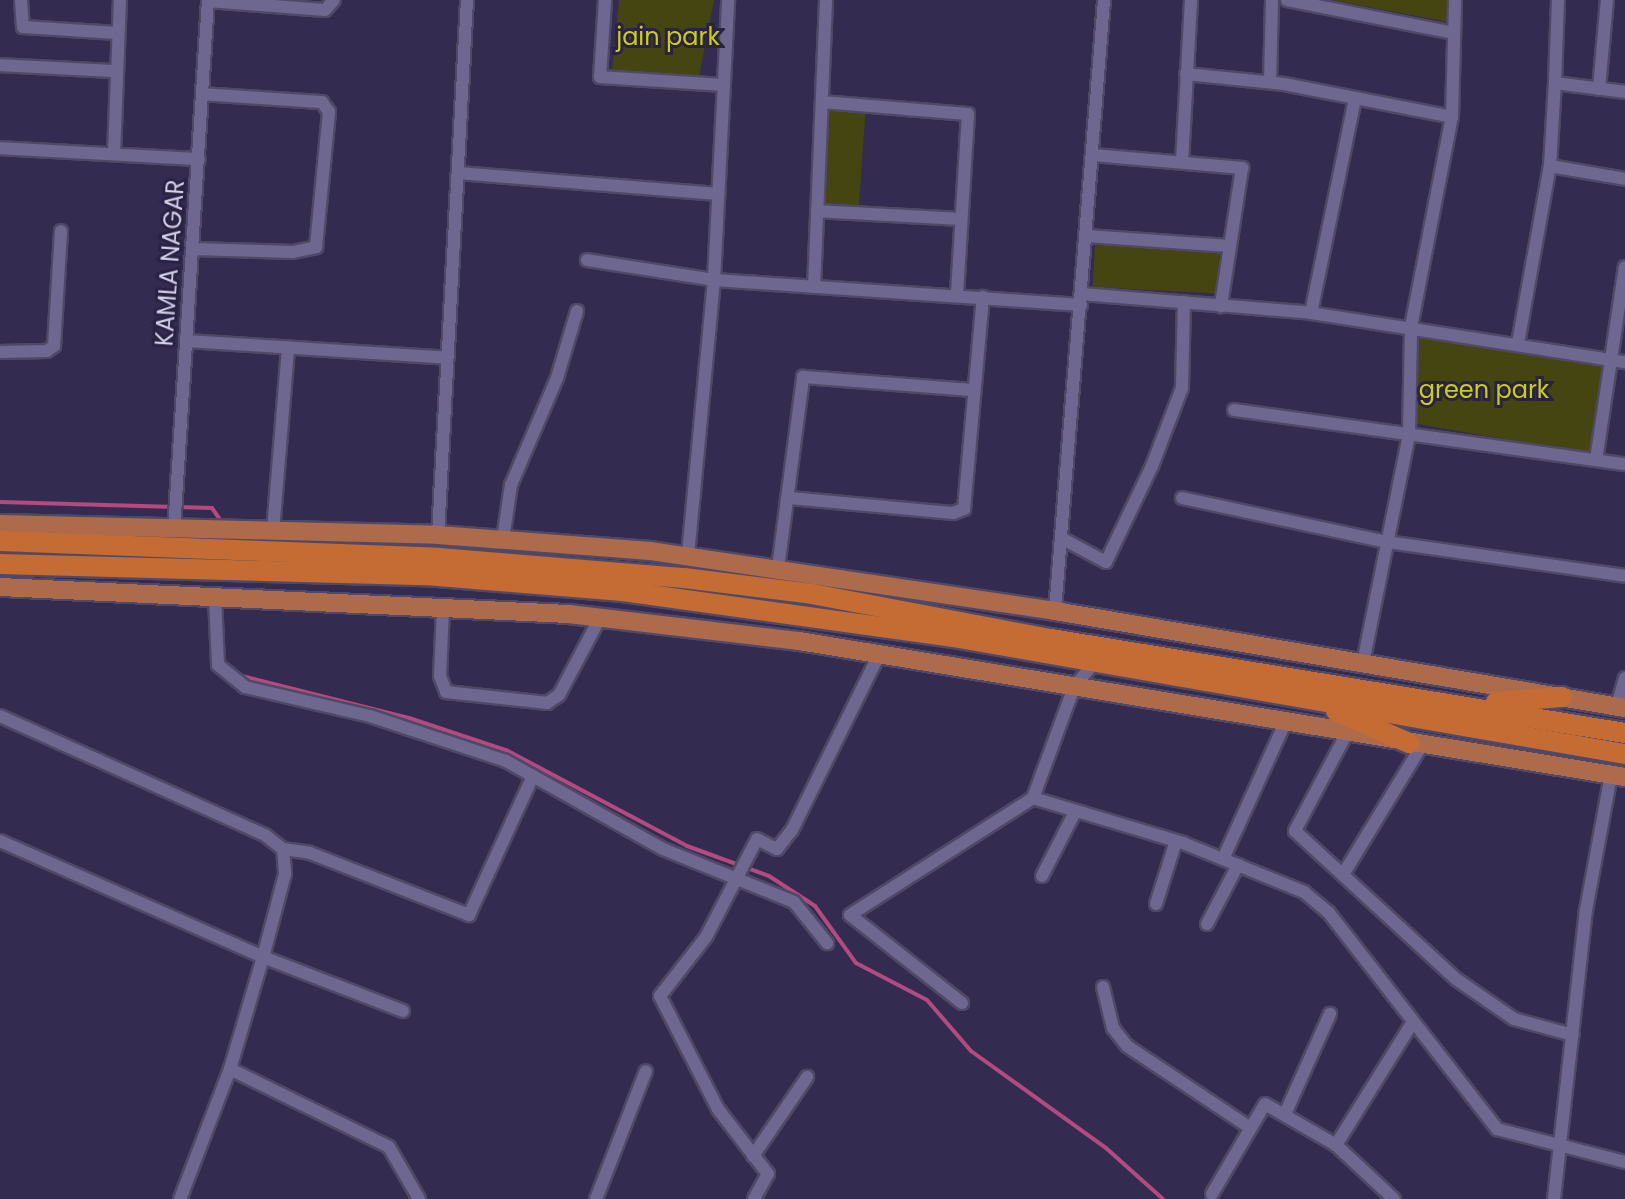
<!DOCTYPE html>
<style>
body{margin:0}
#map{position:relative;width:1625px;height:1199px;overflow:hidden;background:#332c50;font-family:Poppins,sans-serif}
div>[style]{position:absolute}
.green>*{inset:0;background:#444511;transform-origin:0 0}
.stream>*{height:4px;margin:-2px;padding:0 2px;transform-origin:2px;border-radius:2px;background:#b34a81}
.roads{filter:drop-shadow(2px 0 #4f4967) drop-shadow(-2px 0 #4f4967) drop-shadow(0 2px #4f4967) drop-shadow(0 -2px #4f4967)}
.minor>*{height:12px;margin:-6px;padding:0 6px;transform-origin:6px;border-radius:6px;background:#6e6891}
.primary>*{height:18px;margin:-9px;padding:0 9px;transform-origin:9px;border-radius:9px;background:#ae6b4b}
.trunk>*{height:20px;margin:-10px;padding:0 10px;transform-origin:10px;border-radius:10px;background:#c46c34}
span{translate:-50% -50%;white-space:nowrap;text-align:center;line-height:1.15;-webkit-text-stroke:6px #292245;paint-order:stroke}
.park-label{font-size:24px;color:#cccf0e}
.street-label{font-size:24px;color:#d3d0e7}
</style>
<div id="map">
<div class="green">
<div style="clip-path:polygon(619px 0,714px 0,699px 76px,612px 70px)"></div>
<div style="clip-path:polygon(1332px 0,1448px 0,1448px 22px)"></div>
<div style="left:822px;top:102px;width:44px;height:109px;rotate:4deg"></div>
<div style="left:1095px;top:242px;width:125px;height:45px;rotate:3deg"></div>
<div style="left:1420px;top:335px;width:188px;height:88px;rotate:10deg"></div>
</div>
<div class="stream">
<div style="left:0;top:502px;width:212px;rotate:1.6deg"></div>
<div style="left:212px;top:508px;width:16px;rotate:55deg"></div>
<div style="left:238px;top:675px;width:176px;rotate:14.1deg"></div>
<div style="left:409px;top:718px;width:102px;rotate:18.3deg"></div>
<div style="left:506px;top:750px;width:205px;rotate:27.9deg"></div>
<div style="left:687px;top:846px;width:87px;rotate:20.1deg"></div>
<div style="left:769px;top:876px;width:55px;rotate:33.1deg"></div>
<div style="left:815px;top:906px;width:70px;rotate:54.3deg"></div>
<div style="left:856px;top:963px;width:80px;rotate:27.5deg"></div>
<div style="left:927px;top:1000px;width:67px;rotate:49.2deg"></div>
<div style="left:971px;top:1051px;width:166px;rotate:35.7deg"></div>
<div style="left:1106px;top:1148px;width:76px;rotate:41.8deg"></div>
</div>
<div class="roads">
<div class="minor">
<div style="left:21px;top:0;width:27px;rotate:86deg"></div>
<div style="left:23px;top:27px;width:94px;rotate:3.7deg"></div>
<div style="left:605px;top:0;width:77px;rotate:93.7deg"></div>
<div style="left:600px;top:77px;width:124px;rotate:3.7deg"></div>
<div style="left:1287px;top:0;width:170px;rotate:11.2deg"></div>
<div style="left:1558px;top:0;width:83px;rotate:92.1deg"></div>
<div style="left:1555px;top:83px;width:71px;rotate:7.3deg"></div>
<div style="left:208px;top:1px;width:117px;rotate:4.4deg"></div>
<div style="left:325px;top:10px;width:13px;rotate:-48deg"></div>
<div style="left:0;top:65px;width:116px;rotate:3deg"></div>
<div style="left:1186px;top:74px;width:99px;rotate:5.8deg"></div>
<div style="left:1284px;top:84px;width:171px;rotate:11.1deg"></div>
<div style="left:1270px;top:82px;width:82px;rotate:-88.6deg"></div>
<div style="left:1599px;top:89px;width:89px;rotate:-84.9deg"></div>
<div style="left:822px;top:102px;width:146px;rotate:4.7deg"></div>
<div style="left:968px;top:114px;width:181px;rotate:93.5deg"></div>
<div style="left:0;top:148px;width:199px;rotate:3.2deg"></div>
<div style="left:114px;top:154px;width:154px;rotate:-87.8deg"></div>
<div style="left:1093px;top:155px;width:150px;rotate:5deg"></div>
<div style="left:1242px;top:168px;width:140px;rotate:98.7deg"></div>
<div style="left:1182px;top:162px;width:162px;rotate:-86.8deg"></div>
<div style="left:1550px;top:166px;width:83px;rotate:-86.6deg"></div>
<div style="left:458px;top:173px;width:261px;rotate:4.6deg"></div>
<div style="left:817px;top:211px;width:143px;rotate:3.2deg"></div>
<div style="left:1086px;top:236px;width:144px;rotate:4deg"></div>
<div style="left:194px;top:249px;width:99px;rotate:1.7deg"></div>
<div style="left:293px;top:252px;width:24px;rotate:-12deg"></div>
<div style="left:316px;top:247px;width:136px;rotate:-84.5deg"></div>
<div style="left:329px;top:112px;width:12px;rotate:-125deg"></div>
<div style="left:322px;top:102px;width:119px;rotate:-176.2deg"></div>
<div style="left:587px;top:260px;width:129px;rotate:8.9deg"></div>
<div style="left:714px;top:280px;width:368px;rotate:3.9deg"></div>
<div style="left:814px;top:287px;width:287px;rotate:-87.6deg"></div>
<div style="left:1082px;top:294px;width:230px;rotate:4.7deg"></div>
<div style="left:1311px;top:313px;width:318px;rotate:8.9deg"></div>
<div style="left:1311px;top:313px;width:219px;rotate:-78.4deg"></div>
<div style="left:187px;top:341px;width:261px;rotate:3.7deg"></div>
<div style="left:1518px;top:343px;width:180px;rotate:-79.8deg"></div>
<div style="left:1550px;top:166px;width:76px;rotate:9.8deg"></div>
<div style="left:0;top:352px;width:47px;rotate:-1.2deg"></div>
<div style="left:47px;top:351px;width:9px;rotate:-36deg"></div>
<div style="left:54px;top:346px;width:115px;rotate:-86.5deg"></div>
<div style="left:1234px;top:410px;width:395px;rotate:7.9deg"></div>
<div style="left:1596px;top:460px;width:195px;rotate:-81.5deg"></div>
<div style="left:790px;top:498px;width:164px;rotate:5.3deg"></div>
<div style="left:953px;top:513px;width:12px;rotate:-20deg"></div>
<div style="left:964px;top:509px;width:213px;rotate:-84.9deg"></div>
<div style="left:1182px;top:498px;width:210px;rotate:12.1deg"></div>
<div style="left:1387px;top:542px;width:240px;rotate:8.1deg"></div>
<div style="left:174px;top:530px;width:531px;rotate:-86.33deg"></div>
<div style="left:273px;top:531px;width:184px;rotate:-85.3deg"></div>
<div style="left:438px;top:535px;width:536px;rotate:-86.9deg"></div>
<div style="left:1061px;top:538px;width:51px;rotate:28.1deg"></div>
<div style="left:1106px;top:562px;width:106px;rotate:-64.4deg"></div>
<div style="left:1152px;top:466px;width:84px;rotate:-69deg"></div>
<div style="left:1182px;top:388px;width:86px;rotate:-88.7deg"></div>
<div style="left:503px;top:539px;width:55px;rotate:-81.6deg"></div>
<div style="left:511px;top:485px;width:116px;rotate:-66.7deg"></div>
<div style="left:557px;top:378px;width:70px;rotate:-73.4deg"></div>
<div style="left:688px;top:555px;width:276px;rotate:-84.6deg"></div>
<div style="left:714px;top:280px;width:280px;rotate:-87.1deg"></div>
<div style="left:778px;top:568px;width:193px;rotate:-82.5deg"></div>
<div style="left:803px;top:377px;width:170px;rotate:4.4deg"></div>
<div style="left:215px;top:598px;width:67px;rotate:87.4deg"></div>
<div style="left:218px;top:665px;width:35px;rotate:39deg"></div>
<div style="left:245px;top:687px;width:128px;rotate:13.1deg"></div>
<div style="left:370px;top:716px;width:143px;rotate:18.3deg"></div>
<div style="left:506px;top:761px;width:180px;rotate:29.3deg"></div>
<div style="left:663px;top:849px;width:141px;rotate:22deg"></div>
<div style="left:794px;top:902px;width:53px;rotate:51.2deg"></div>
<div style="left:443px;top:608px;width:68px;rotate:92.5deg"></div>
<div style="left:440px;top:676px;width:17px;rotate:69deg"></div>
<div style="left:446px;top:692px;width:102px;rotate:6.2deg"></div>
<div style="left:547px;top:703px;width:14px;rotate:-34deg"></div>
<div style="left:559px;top:695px;width:87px;rotate:-62deg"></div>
<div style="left:1055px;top:611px;width:613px;rotate:-85.41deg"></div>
<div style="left:1363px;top:663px;width:234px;rotate:-78.6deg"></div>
<div style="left:1409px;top:434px;width:107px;rotate:-88.9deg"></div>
<div style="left:1411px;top:327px;width:214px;rotate:-79deg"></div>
<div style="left:1452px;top:117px;width:117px;rotate:-88.5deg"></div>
<div style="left:1617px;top:706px;width:29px;rotate:-74deg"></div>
<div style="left:0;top:716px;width:290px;rotate:24.2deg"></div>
<div style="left:265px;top:835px;width:23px;rotate:38deg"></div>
<div style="left:283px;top:849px;width:25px;rotate:85deg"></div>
<div style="left:285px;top:874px;width:86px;rotate:104.8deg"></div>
<div style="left:263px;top:957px;width:117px;rotate:106.4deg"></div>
<div style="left:230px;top:1069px;width:139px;rotate:111deg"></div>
<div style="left:1347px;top:733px;width:111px;rotate:118deg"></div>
<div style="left:1295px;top:831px;width:219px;rotate:42.6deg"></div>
<div style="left:1456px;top:979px;width:70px;rotate:34.6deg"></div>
<div style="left:1514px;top:1019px;width:61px;rotate:15.2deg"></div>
<div style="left:1033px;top:798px;width:157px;rotate:16.7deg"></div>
<div style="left:1183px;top:843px;width:131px;rotate:22deg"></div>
<div style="left:1304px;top:892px;width:33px;rotate:40deg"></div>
<div style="left:1329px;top:913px;width:274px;rotate:52.1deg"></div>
<div style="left:1497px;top:1129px;width:132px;rotate:14.5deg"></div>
<div style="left:0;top:841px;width:287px;rotate:23.8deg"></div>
<div style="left:263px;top:957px;width:150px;rotate:21.1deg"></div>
<div style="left:283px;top:849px;width:27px;rotate:8deg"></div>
<div style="left:310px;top:853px;width:171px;rotate:21.3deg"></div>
<div style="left:469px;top:915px;width:153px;rotate:-65.3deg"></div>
<div style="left:1223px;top:859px;width:149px;rotate:-65.5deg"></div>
<div style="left:1344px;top:873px;width:150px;rotate:-58.6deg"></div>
<div style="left:1042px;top:876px;width:72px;rotate:-62.7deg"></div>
<div style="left:1156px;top:904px;width:66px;rotate:-72.4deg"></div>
<div style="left:1207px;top:924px;width:67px;rotate:-62.3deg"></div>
<div style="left:1103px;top:987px;width:42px;rotate:76.3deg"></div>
<div style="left:1113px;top:1028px;width:23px;rotate:52deg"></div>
<div style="left:1127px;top:1046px;width:146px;rotate:33.6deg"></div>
<div style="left:962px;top:1003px;width:142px;rotate:-141.8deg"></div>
<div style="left:850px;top:915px;width:217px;rotate:-32.6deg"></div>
<div style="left:1033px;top:798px;width:118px;rotate:-69.7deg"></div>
<div style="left:1074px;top:687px;width:31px;rotate:-50deg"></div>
<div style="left:230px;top:1069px;width:177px;rotate:26.1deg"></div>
<div style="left:389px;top:1147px;width:60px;rotate:60deg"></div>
<div style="left:1285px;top:1114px;width:110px;rotate:-65.8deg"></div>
<div style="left:1336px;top:1145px;width:145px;rotate:-58deg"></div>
<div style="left:753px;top:1156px;width:96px;rotate:-55.6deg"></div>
<div style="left:1212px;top:1194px;width:104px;rotate:-59.5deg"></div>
<div style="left:1265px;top:1104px;width:82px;rotate:30deg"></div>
<div style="left:1336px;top:1145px;width:79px;rotate:43deg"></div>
<div style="left:596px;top:1199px;width:137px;rotate:-68.7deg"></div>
<div style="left:754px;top:1199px;width:29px;rotate:-61deg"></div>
<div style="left:768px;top:1174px;width:82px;rotate:-127.6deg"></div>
<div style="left:718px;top:1109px;width:127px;rotate:-117.2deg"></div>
<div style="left:660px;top:996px;width:75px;rotate:-52.1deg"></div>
<div style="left:706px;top:937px;width:110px;rotate:-62.5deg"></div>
<div style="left:757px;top:839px;width:22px;rotate:27deg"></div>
<div style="left:777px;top:849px;width:24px;rotate:-52deg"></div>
<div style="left:792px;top:830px;width:195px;rotate:-63.6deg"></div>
<div style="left:1554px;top:1199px;width:291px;rotate:-83.7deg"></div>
<div style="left:1586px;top:910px;width:137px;rotate:-79.5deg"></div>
</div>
<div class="primary">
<div style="left:0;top:524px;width:438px;rotate:1.4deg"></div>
<div style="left:438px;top:535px;width:213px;rotate:4.3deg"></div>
<div style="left:650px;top:551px;width:409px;rotate:8.4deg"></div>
<div style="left:1055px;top:611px;width:578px;rotate:9.66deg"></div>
<div style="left:0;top:587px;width:570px;rotate:2.72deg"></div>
<div style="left:569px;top:614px;width:232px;rotate:6.7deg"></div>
<div style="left:799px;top:641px;width:837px;rotate:9.35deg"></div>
</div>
<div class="trunk">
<div style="left:0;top:541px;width:439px;rotate:2.2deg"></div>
<div style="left:439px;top:558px;width:246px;rotate:4.7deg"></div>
<div style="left:684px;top:578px;width:129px;rotate:7.1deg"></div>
<div style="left:812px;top:594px;width:243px;rotate:10.7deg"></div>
<div style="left:1051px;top:639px;width:582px;rotate:9.3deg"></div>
<div style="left:0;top:564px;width:426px;rotate:1.5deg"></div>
<div style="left:426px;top:575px;width:197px;rotate:4.7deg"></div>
<div style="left:622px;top:591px;width:334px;rotate:7.9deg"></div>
<div style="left:953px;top:637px;width:682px;rotate:9.88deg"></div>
<div style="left:1496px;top:702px;width:66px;rotate:-4.3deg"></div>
<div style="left:1336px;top:711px;width:80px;rotate:23.7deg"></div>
</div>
</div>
<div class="park-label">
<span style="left:668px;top:37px">jain park</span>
<span style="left:1484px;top:390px">green park</span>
</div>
<div class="street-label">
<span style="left:170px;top:263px;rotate:-86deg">KAMLA NAGAR</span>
</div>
</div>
